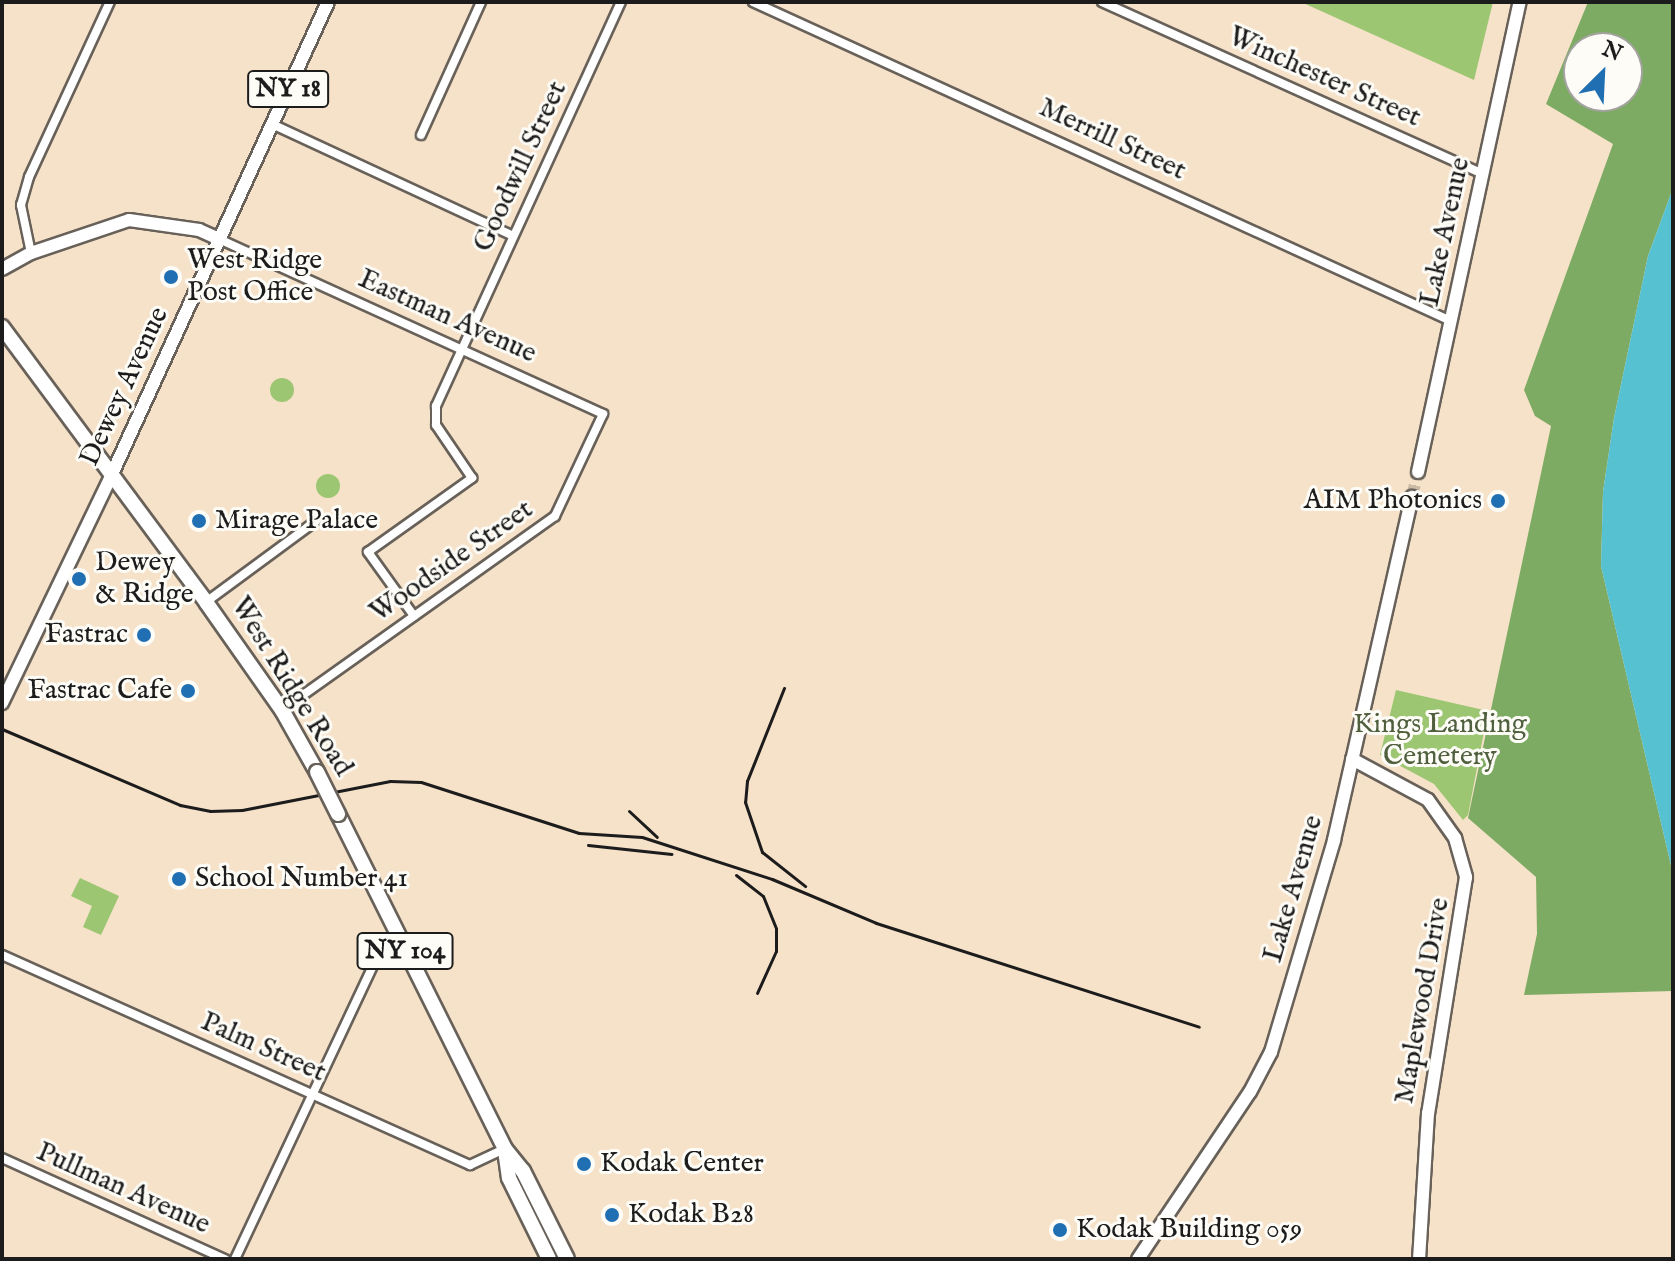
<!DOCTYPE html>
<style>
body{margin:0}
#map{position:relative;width:1675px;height:1261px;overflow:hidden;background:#f6e1c9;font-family:"IM FELL English",serif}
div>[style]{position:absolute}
.green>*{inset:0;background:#9dc672}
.round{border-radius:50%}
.forest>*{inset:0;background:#7eab64}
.water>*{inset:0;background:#56c1d1}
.primary-tunnel>*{height:12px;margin-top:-6px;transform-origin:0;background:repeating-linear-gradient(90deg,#cabaa6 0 12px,transparent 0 18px)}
.roads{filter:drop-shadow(2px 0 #686159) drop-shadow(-2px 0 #686159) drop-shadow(0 2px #686159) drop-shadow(0 -2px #686159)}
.street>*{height:8px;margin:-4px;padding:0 4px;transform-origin:4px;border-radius:4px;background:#fff}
.secondary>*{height:12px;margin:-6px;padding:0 6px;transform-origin:6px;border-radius:6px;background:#fff}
.primary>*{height:12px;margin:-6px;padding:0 6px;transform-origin:6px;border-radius:6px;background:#fff}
.highway>*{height:14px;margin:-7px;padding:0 7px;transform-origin:7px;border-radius:7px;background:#fff}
.rail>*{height:3px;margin:-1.5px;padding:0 1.5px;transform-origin:1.5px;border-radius:1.5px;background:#1c1c1c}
.bridges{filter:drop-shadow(2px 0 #686159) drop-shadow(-2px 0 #686159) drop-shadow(0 2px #686159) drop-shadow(0 -2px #686159)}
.highway-bridge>*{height:14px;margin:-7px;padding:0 7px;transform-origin:7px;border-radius:7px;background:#fff}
.dots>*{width:22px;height:22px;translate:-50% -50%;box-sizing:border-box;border:4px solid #fdfcf7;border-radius:50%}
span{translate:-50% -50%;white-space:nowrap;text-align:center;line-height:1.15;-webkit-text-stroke:6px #fdfcf7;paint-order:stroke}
.shield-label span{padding:2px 6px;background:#fdfcf7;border:2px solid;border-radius:6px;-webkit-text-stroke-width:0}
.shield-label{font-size:26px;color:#1c1c1c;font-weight:700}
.street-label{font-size:28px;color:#1c1c1c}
.poi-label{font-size:28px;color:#1c1c1c}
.left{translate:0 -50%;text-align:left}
.right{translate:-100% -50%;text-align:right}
.park-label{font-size:28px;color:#50603e}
.frame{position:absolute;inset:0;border:4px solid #1c1c1c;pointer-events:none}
.north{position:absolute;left:1563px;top:32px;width:80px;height:80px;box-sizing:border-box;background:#fdfcf7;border:2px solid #a3a29f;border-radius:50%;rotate:24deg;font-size:22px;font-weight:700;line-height:32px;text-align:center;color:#1c1c1c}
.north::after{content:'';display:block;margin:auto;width:28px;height:36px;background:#1f6fb2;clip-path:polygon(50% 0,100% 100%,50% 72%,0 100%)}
</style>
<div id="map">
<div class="green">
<div style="clip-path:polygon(1301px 2px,1493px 2px,1474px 80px)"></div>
<div class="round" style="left:270px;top:378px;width:24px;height:24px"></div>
<div class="round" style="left:316px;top:474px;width:24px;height:24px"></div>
<div style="clip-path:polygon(1396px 690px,1488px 711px,1468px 815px,1463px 820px,1434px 784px,1380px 755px)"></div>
<div style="clip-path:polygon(80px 878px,119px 896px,101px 935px,83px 927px,92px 906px,71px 896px)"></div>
</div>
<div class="forest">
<div style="clip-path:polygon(evenodd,1588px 2px,1673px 2px,1673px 188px,1648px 256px,1614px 418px,1603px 492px,1601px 566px,1673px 874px,1673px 991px,1524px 995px,1537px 934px,1536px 877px,1468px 818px,1551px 426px,1535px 416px,1524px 390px,1613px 144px,1546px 104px,1588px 2px,1579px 48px,1627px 48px,1627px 96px,1579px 96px,1579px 48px)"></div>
</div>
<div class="water">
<div style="clip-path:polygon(1673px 188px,1673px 874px,1601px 566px,1603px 492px,1614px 418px,1648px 256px)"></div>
</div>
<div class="primary-tunnel">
<div style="left:1412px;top:497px;width:26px;rotate:-77deg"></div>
</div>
<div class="roads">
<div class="street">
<div style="left:753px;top:2px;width:767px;rotate:24.56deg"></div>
<div style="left:1102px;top:2px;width:418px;rotate:24.3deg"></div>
<div style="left:272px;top:124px;width:266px;rotate:24.9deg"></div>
<div style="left:421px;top:135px;width:146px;rotate:-65.7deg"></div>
<div style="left:219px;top:239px;width:422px;rotate:24.5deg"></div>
<div style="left:603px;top:414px;width:113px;rotate:115.2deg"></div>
<div style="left:555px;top:516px;width:335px;rotate:144.6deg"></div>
<div style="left:31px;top:253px;width:49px;rotate:-101.8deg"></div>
<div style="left:21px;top:205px;width:29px;rotate:-74deg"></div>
<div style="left:29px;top:177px;width:193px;rotate:-65.2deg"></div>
<div style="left:206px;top:602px;width:137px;rotate:-36.4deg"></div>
<div style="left:414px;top:616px;width:79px;rotate:-125.7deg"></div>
<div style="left:368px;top:552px;width:128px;rotate:-35.4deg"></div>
<div style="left:472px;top:478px;width:64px;rotate:-124.2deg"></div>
<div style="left:436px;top:425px;width:19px;rotate:-90deg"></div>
<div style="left:436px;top:406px;width:444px;rotate:-65.4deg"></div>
<div style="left:2px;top:955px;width:513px;rotate:24.17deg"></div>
<div style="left:470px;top:1165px;width:38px;rotate:-25deg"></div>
<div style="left:2px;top:1158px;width:245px;rotate:24.4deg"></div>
<div style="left:235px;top:1259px;width:340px;rotate:-64.8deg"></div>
<div style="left:380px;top:951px;width:25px;rotate:-50deg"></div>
</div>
<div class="secondary">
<div style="left:2px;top:269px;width:33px;rotate:-29deg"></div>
<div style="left:31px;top:253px;width:103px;rotate:-18.6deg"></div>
<div style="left:129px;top:220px;width:71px;rotate:8.1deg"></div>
<div style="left:199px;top:230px;width:22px;rotate:24deg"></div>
<div style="left:2px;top:703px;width:254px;rotate:-64.3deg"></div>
<div style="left:1352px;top:759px;width:86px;rotate:28.3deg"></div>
<div style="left:1428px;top:800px;width:47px;rotate:54.6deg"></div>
<div style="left:1455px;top:838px;width:41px;rotate:74.2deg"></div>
<div style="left:1466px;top:877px;width:239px;rotate:99.1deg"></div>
<div style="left:1428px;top:1113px;width:146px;rotate:93.5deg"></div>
</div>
<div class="primary">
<div style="left:1418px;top:472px;width:481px;rotate:-77.8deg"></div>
<div style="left:112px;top:474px;width:519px;rotate:-65.41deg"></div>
<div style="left:1138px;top:1259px;width:201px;rotate:-56.2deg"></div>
<div style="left:1250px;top:1092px;width:45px;rotate:-62.3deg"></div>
<div style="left:1271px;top:1052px;width:221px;rotate:-73.4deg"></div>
<div style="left:1334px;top:840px;width:352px;rotate:-77.2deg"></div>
</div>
<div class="highway">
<div style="left:2px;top:327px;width:342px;rotate:53.4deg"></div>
<div style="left:206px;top:602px;width:132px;rotate:54.9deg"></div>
<div style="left:282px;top:710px;width:71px;rotate:60.6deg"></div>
<div style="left:338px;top:814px;width:374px;rotate:63.5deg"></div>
<div style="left:505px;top:1149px;width:28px;rotate:51deg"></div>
<div style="left:523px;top:1171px;width:98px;rotate:63.4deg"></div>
<div style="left:505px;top:1150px;width:28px;rotate:82deg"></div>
<div style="left:509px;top:1178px;width:90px;rotate:63.7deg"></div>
</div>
</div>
<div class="rail">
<div style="left:784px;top:688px;width:100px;rotate:111.7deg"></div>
<div style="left:747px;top:781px;width:21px;rotate:95deg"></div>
<div style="left:745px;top:802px;width:53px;rotate:71.2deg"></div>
<div style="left:762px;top:852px;width:55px;rotate:38.3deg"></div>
<div style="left:2px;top:729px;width:194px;rotate:23.1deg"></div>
<div style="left:180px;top:805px;width:31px;rotate:11deg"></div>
<div style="left:210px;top:811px;width:32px;rotate:-2deg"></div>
<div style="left:242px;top:810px;width:151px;rotate:-11.1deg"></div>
<div style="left:390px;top:781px;width:31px;rotate:2deg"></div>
<div style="left:421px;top:782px;width:166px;rotate:17.9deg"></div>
<div style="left:579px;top:833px;width:63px;rotate:3.6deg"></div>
<div style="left:642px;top:837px;width:137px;rotate:17.9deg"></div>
<div style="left:772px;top:879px;width:113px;rotate:22.9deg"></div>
<div style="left:876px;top:923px;width:339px;rotate:17.8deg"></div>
<div style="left:629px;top:811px;width:38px;rotate:43deg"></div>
<div style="left:588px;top:845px;width:84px;rotate:6.1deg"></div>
<div style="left:736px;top:875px;width:34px;rotate:38deg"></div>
<div style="left:763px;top:896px;width:35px;rotate:68deg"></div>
<div style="left:776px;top:929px;width:22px;rotate:90deg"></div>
<div style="left:776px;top:951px;width:46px;rotate:114.3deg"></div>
</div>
<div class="bridges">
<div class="highway-bridge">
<div style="left:317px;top:772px;width:47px;rotate:63.4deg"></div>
</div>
</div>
<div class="dots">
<div style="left:171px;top:277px;background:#1f6fb2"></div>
<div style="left:1498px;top:501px;background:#1f6fb2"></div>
<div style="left:199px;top:521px;background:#1f6fb2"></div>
<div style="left:79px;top:579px;background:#1f6fb2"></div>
<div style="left:144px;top:635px;background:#1f6fb2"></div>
<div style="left:188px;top:691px;background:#1f6fb2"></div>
<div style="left:179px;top:879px;background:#1f6fb2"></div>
<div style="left:584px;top:1164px;background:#1f6fb2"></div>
<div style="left:612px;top:1215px;background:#1f6fb2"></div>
<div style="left:1060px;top:1230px;background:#1f6fb2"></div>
</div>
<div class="shield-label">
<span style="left:288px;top:89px">NY 18</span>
<span style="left:405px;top:951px">NY 104</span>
</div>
<div class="street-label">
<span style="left:1324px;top:78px;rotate:24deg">Winchester Street</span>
<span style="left:1112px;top:140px;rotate:25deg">Merrill Street</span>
<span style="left:521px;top:167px;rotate:-65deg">Goodwill Street</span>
<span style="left:1446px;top:232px;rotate:-78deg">Lake Avenue</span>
<span style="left:447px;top:317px;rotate:24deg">Eastman Avenue</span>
<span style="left:125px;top:387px;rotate:-65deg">Dewey Avenue</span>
<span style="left:452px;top:562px;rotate:-35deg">Woodside Street</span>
<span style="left:291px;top:687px;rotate:58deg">West Ridge Road</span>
<span style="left:1294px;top:889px;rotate:-74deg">Lake Avenue</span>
<span style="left:1423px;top:1001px;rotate:-80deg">Maplewood Drive</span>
<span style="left:263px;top:1048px;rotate:24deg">Palm Street</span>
<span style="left:123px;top:1189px;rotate:24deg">Pullman Avenue</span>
</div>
<div class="poi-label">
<span class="left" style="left:187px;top:277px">West Ridge<br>Post Office</span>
<span class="right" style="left:1482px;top:501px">AIM Photonics</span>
<span class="left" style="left:215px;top:521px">Mirage Palace</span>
<span class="left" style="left:95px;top:579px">Dewey<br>&amp; Ridge</span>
<span class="right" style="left:128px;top:635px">Fastrac</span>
<span class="right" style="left:172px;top:691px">Fastrac Cafe</span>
<span class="left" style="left:195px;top:879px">School Number 41</span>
<span class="left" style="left:600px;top:1164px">Kodak Center</span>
<span class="left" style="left:628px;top:1215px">Kodak B28</span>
<span class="left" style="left:1076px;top:1230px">Kodak Building 059</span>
</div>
<div class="park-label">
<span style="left:1440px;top:741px">Kings Landing<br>Cemetery</span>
</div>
<div class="frame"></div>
<div class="north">N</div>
</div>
